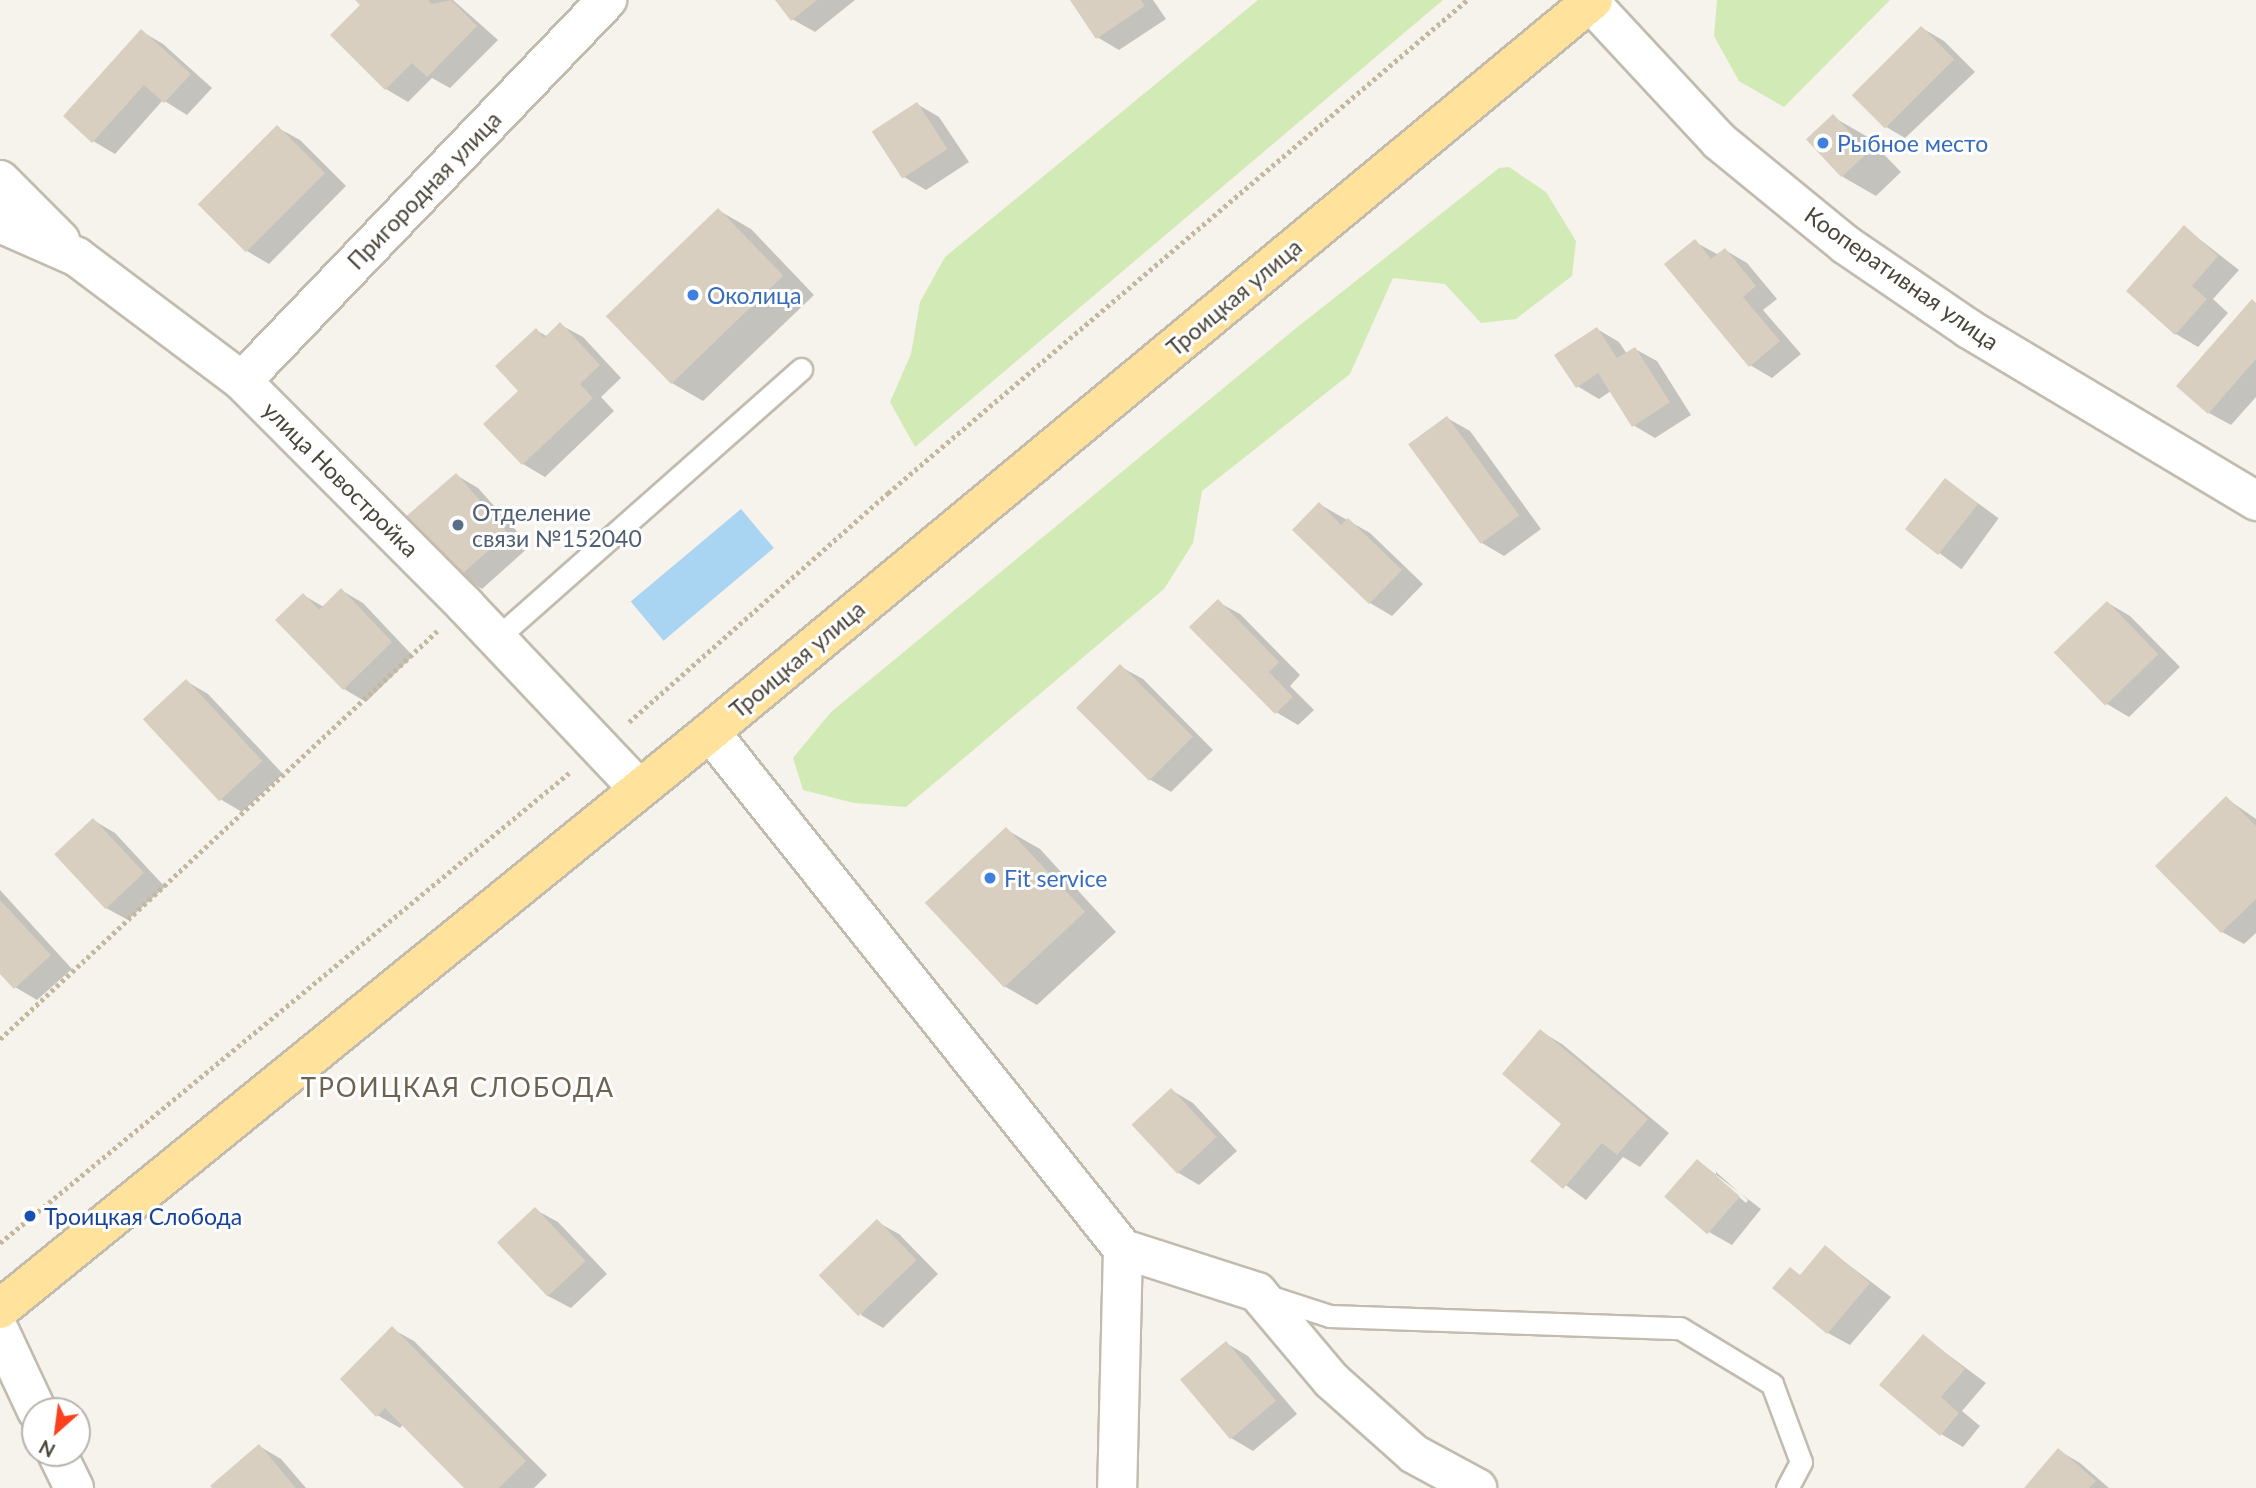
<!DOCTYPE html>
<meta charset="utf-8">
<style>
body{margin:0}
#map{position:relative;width:2256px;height:1488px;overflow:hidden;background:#f6f3ec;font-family:Lato,sans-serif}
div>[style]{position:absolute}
.green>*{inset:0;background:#d2eab5}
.water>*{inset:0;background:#a9d4f2;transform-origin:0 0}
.shadow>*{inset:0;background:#0003;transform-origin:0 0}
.building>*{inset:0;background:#d8cfc1;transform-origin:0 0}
.path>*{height:4.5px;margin-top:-2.25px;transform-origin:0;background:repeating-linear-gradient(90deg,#c4b79f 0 3.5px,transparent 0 7px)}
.roads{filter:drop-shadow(2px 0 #c2bbae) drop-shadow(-2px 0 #c2bbae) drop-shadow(0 2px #c2bbae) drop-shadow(0 -2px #c2bbae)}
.service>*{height:21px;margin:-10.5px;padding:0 10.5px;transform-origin:10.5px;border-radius:10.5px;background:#fff}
.minor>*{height:38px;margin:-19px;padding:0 19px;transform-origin:19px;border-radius:19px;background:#fff}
.tertiary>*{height:38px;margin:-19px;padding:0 19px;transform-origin:19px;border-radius:19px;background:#fff}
.primary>*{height:38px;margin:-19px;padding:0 19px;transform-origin:19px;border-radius:19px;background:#ffe39c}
.dots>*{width:19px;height:19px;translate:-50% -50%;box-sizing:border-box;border:4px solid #fff;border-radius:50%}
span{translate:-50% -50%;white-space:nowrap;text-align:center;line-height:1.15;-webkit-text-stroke:6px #fff;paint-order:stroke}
.shop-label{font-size:23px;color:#366cbe}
.left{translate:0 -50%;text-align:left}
.street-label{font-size:23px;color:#4b4439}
.service-label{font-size:23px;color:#4e5e75}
.transit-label{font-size:23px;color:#164399}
.quarter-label{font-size:26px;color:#6e6250;letter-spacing:2px}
.north{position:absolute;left:21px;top:1397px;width:70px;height:70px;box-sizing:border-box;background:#fff;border:2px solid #b7b4b0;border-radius:50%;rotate:208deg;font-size:19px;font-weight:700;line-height:28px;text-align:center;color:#4b4439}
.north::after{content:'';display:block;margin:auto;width:24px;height:32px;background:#fc3f1d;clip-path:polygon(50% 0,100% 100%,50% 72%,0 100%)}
</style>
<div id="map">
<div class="green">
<div style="clip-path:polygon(1258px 0,1443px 0,915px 447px,890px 402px,911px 354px,920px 302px,945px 257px)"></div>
<div style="clip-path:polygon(1717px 0,1890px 0,1784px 107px,1739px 81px,1714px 36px)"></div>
<div style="clip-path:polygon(1509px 167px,1546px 192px,1576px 241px,1572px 276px,1516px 319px,1481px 323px,1445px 284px,1393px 278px,1350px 374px,1202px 491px,1193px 543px,1164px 589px,906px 807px,854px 803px,803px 790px,793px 758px,831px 712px,1295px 329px,1499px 168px)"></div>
</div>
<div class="water">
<div style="left:741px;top:509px;width:51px;height:144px;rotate:50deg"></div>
</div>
<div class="shadow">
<div style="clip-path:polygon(358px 0,453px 0,498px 40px,450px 88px,432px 78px,408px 102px,386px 89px,363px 5px)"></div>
<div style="clip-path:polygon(777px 0,855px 0,815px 32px,792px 19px)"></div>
<div style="clip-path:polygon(1072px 0,1153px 0,1166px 19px,1119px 50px,1097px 37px)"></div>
<div style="clip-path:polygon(1922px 28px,1944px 41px,1975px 72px,1905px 138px,1883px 125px)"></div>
<div style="clip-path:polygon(141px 31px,163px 44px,212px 88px,187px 115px,163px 100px,115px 154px,93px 141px)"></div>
<div style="clip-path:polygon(917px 104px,939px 117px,969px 162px,926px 190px,904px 177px)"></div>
<div style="clip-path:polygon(1833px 117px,1866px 136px,1901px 172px,1876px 196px,1843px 177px)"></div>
<div style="clip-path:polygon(278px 128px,300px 140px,346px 186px,269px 264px,247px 251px)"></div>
<div style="clip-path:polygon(718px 210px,751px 229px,814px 295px,703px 401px,670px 382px)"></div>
<div style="clip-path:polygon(2184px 227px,2239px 270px,2213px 299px,2228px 313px,2198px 347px,2176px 334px,2128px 291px)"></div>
<div style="clip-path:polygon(1695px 242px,1717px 254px,1725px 250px,1747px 263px,1777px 299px,1763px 310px,1801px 354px,1772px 378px,1750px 365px)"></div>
<div style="clip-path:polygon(2256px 304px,2256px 397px,2231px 425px,2209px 413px)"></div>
<div style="clip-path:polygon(561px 325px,583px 337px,621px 378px,601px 397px,614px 411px,545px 477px,523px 464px,520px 391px,536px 330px,548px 337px)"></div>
<div style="clip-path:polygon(1597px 329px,1619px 342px,1627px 354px,1635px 349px,1657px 361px,1691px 415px,1655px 438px,1633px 425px,1611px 391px,1599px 399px,1577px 386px)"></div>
<div style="clip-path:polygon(1447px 418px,1470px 431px,1541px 529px,1504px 556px,1482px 543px)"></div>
<div style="clip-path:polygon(456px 475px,478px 488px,530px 546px,482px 589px,460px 576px)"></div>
<div style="left:1946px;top:480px;width:65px;height:63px;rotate:36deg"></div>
<div style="clip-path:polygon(1319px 504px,1370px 533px,1423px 584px,1392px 616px,1370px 603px)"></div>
<div style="clip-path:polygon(341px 590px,363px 603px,413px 656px,366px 702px,344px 689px,303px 595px,324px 607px)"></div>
<div style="clip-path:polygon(1218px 602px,1240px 614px,1300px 675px,1290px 686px,1314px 710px,1298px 725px,1276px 712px)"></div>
<div style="clip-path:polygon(2108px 603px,2130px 616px,2180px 667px,2129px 717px,2107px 704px)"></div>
<div style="clip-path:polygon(1121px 667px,1143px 679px,1213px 750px,1171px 792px,1149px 779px)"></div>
<div style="clip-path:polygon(186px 681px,208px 694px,283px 774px,242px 812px,220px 799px,146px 719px)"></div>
<div style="clip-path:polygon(2226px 798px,2256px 819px,2256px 933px,2244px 944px,2222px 932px)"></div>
<div style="clip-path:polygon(93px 820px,115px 833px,165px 887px,128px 920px,106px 908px)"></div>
<div style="clip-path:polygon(1007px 830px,1040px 849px,1116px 932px,1037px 1005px,1004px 986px)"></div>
<div style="clip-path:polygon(0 890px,72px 969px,37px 1000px,15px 987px,0 971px)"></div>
<div style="clip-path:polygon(1540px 1031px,1562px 1044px,1669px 1133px,1640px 1167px,1623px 1157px,1586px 1200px,1533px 1161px,1563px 1124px)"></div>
<div style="clip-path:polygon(1171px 1090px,1193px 1103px,1237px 1151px,1199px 1185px,1177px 1172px)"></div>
<div style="clip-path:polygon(evenodd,1698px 1161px,1761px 1209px,1732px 1245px,1709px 1232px,1698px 1161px,1716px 1172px,1748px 1200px,1746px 1203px,1716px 1177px,1716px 1172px)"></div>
<div style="clip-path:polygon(536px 1210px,558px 1222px,607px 1274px,571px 1308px,548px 1296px)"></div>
<div style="clip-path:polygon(877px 1222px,899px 1234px,938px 1274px,883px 1328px,861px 1315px)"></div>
<div style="clip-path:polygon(1825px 1247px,1891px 1297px,1850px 1345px,1828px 1333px,1790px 1269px,1801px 1276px)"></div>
<div style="clip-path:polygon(392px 1329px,414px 1341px,547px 1475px,534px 1488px,466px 1488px,403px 1424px,400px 1428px,377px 1415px)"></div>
<div style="clip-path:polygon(1923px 1336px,1986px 1383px,1962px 1411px,1980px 1426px,1963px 1447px,1941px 1434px)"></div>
<div style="clip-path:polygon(1226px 1343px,1248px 1356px,1297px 1414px,1253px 1451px,1231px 1438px,1182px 1380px)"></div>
<div style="clip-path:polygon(259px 1446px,281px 1459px,306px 1488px,214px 1488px)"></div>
<div style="clip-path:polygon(2058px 1450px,2080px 1463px,2109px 1488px,2026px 1488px)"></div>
</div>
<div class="building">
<div style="clip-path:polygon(355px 0,428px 0,432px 4px,451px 0,477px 26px,427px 77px,412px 63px,385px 90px,330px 35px,360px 5px)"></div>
<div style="clip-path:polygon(775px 0,817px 0,791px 21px)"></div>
<div style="clip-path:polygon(1070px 0,1141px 0,1145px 6px,1096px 39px)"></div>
<div style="left:1921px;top:26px;width:47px;height:98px;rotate:45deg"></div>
<div style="clip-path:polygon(141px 29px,191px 74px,164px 103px,144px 85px,92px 143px,63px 116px)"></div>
<div style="left:917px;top:102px;width:56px;height:54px;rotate:57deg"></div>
<div style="left:1833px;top:114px;width:52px;height:37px;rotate:47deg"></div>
<div style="left:277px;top:125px;width:68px;height:112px;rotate:45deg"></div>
<div style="left:718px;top:208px;width:94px;height:156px;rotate:46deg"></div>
<div style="clip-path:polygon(2184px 225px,2218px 256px,2192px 286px,2207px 299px,2175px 335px,2126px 291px)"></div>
<div style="clip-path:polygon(1695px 239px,1711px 259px,1725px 248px,1756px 286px,1743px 297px,1780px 341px,1749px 367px,1664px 264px)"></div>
<div style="clip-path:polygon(2252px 299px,2256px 303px,2256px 359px,2208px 414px,2176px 386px)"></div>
<div style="clip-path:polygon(560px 322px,600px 365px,580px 384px,593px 398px,522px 465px,483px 424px,518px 391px,495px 366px,536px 328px,544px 338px)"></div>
<div style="clip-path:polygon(1597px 327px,1617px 358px,1635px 347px,1670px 402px,1632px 427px,1598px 373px,1576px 388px,1554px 355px)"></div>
<div style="left:1447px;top:416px;width:123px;height:48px;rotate:54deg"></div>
<div style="left:456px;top:473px;width:80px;height:67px;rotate:49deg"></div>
<div style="left:1945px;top:478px;width:42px;height:65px;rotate:38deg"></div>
<div style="clip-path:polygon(1319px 502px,1341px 525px,1348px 518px,1402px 570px,1369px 604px,1292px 530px)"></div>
<div style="clip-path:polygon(341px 588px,392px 642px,343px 690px,275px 620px,303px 593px,319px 610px)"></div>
<div style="clip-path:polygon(1218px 599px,1279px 662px,1269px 672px,1293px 697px,1275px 714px,1189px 627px)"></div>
<div style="left:2107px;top:601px;width:74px;height:74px;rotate:46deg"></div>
<div style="left:1120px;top:664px;width:103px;height:62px;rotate:45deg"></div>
<div style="left:186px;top:679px;width:112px;height:59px;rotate:47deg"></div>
<div style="clip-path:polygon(2226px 796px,2256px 826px,2256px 899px,2221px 933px,2155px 866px)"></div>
<div style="left:93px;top:818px;width:75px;height:53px;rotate:47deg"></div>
<div style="left:1006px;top:827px;width:116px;height:111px;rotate:47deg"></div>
<div style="clip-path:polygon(0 900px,51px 955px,14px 989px,0 974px)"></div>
<div style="clip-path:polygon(1540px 1029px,1648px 1119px,1617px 1155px,1602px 1143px,1563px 1189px,1530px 1161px,1561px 1124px,1502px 1074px)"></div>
<div style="left:1171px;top:1088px;width:67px;height:54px;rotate:47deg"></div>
<div style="left:1697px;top:1159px;width:57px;height:50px;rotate:41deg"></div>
<div style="left:535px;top:1207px;width:74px;height:52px;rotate:47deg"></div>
<div style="left:877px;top:1219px;width:57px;height:81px;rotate:46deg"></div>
<div style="clip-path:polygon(1825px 1245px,1870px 1283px,1827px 1334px,1772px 1288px,1790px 1267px,1800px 1275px)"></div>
<div style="clip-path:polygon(392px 1326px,526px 1461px,499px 1488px,464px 1488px,385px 1408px,376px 1417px,340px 1379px)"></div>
<div style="clip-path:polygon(1923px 1334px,1965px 1369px,1941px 1397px,1959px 1413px,1940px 1436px,1879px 1385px)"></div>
<div style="left:1226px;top:1341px;width:78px;height:60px;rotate:50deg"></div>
<div style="clip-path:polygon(259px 1444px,296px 1488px,212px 1488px,210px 1486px)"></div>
<div style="clip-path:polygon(2058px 1448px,2096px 1481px,2089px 1488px,2024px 1488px)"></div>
</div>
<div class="path">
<div style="left:629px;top:722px;width:346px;rotate:-41.5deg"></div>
<div style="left:888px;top:493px;width:760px;rotate:-40.41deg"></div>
<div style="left:0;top:1039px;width:598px;rotate:-43.03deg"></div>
<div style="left:0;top:1243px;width:738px;rotate:-39.56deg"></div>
</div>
<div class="roads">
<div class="service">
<div style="left:497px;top:638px;width:406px;rotate:-41.5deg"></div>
<div style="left:1265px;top:1295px;width:68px;rotate:17.9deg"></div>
<div style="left:1330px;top:1316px;width:350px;rotate:2deg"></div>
<div style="left:1680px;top:1328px;width:108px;rotate:31.3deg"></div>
<div style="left:1772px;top:1384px;width:83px;rotate:69.6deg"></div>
<div style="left:1801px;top:1462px;width:30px;rotate:118deg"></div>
</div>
<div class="minor">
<div style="left:0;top:180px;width:85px;rotate:45deg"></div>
<div style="left:0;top:223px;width:84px;rotate:23.8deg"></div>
<div style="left:77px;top:257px;width:206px;rotate:36.9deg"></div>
<div style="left:242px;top:381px;width:316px;rotate:45.1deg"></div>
<div style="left:465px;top:605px;width:253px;rotate:46.6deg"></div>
<div style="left:242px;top:381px;width:528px;rotate:-46.23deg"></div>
<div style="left:710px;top:732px;width:662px;rotate:51.38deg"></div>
<div style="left:1123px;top:1249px;width:239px;rotate:91.4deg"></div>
<div style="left:1123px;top:1249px;width:141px;rotate:17.8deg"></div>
<div style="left:1257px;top:1292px;width:115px;rotate:49.9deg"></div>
<div style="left:1331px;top:1380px;width:111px;rotate:41.7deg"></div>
<div style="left:1414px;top:1454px;width:72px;rotate:28.4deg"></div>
<div style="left:0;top:1332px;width:87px;rotate:64.9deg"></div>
<div style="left:57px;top:1453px;width:39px;rotate:64deg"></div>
</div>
<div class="tertiary">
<div style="left:1590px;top:2px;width:190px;rotate:47.1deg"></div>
<div style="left:1719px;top:141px;width:164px;rotate:39.3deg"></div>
<div style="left:1846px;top:245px;width:149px;rotate:34.3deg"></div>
<div style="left:1969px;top:329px;width:335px;rotate:30.9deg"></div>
</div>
<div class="primary">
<div style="left:0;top:1309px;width:915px;rotate:-39.1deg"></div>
<div style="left:710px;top:732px;width:1147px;rotate:-39.66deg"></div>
</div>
</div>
<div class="dots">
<div style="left:1823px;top:143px;background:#3f7fe0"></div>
<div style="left:693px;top:295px;background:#3f7fe0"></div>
<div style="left:458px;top:525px;background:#5c6f8a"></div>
<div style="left:990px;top:878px;background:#3f7fe0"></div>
<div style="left:30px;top:1216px;background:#1a4fb4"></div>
</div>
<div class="shop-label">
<span class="left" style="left:1837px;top:143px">Рыбное место</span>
<span class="left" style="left:707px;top:295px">Околица</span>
<span class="left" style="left:1004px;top:878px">Fit service</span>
</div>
<div class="street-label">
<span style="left:424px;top:190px;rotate:-46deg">Пригородная улица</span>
<span style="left:1902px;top:278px;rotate:35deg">Кооперативная улица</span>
<span style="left:1234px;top:297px;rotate:-40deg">Троицкая улица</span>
<span style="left:341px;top:479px;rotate:45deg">улица Новостройка</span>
<span style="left:797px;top:659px;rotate:-40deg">Троицкая улица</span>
</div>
<div class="service-label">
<span class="left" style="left:472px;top:525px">Отделение<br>связи №152040</span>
</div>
<div class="transit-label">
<span class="left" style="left:44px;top:1216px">Троицкая Слобода</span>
</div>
<div class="quarter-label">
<span style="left:458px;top:1088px">ТРОИЦКАЯ СЛОБОДА</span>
</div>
<div class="north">N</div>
</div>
